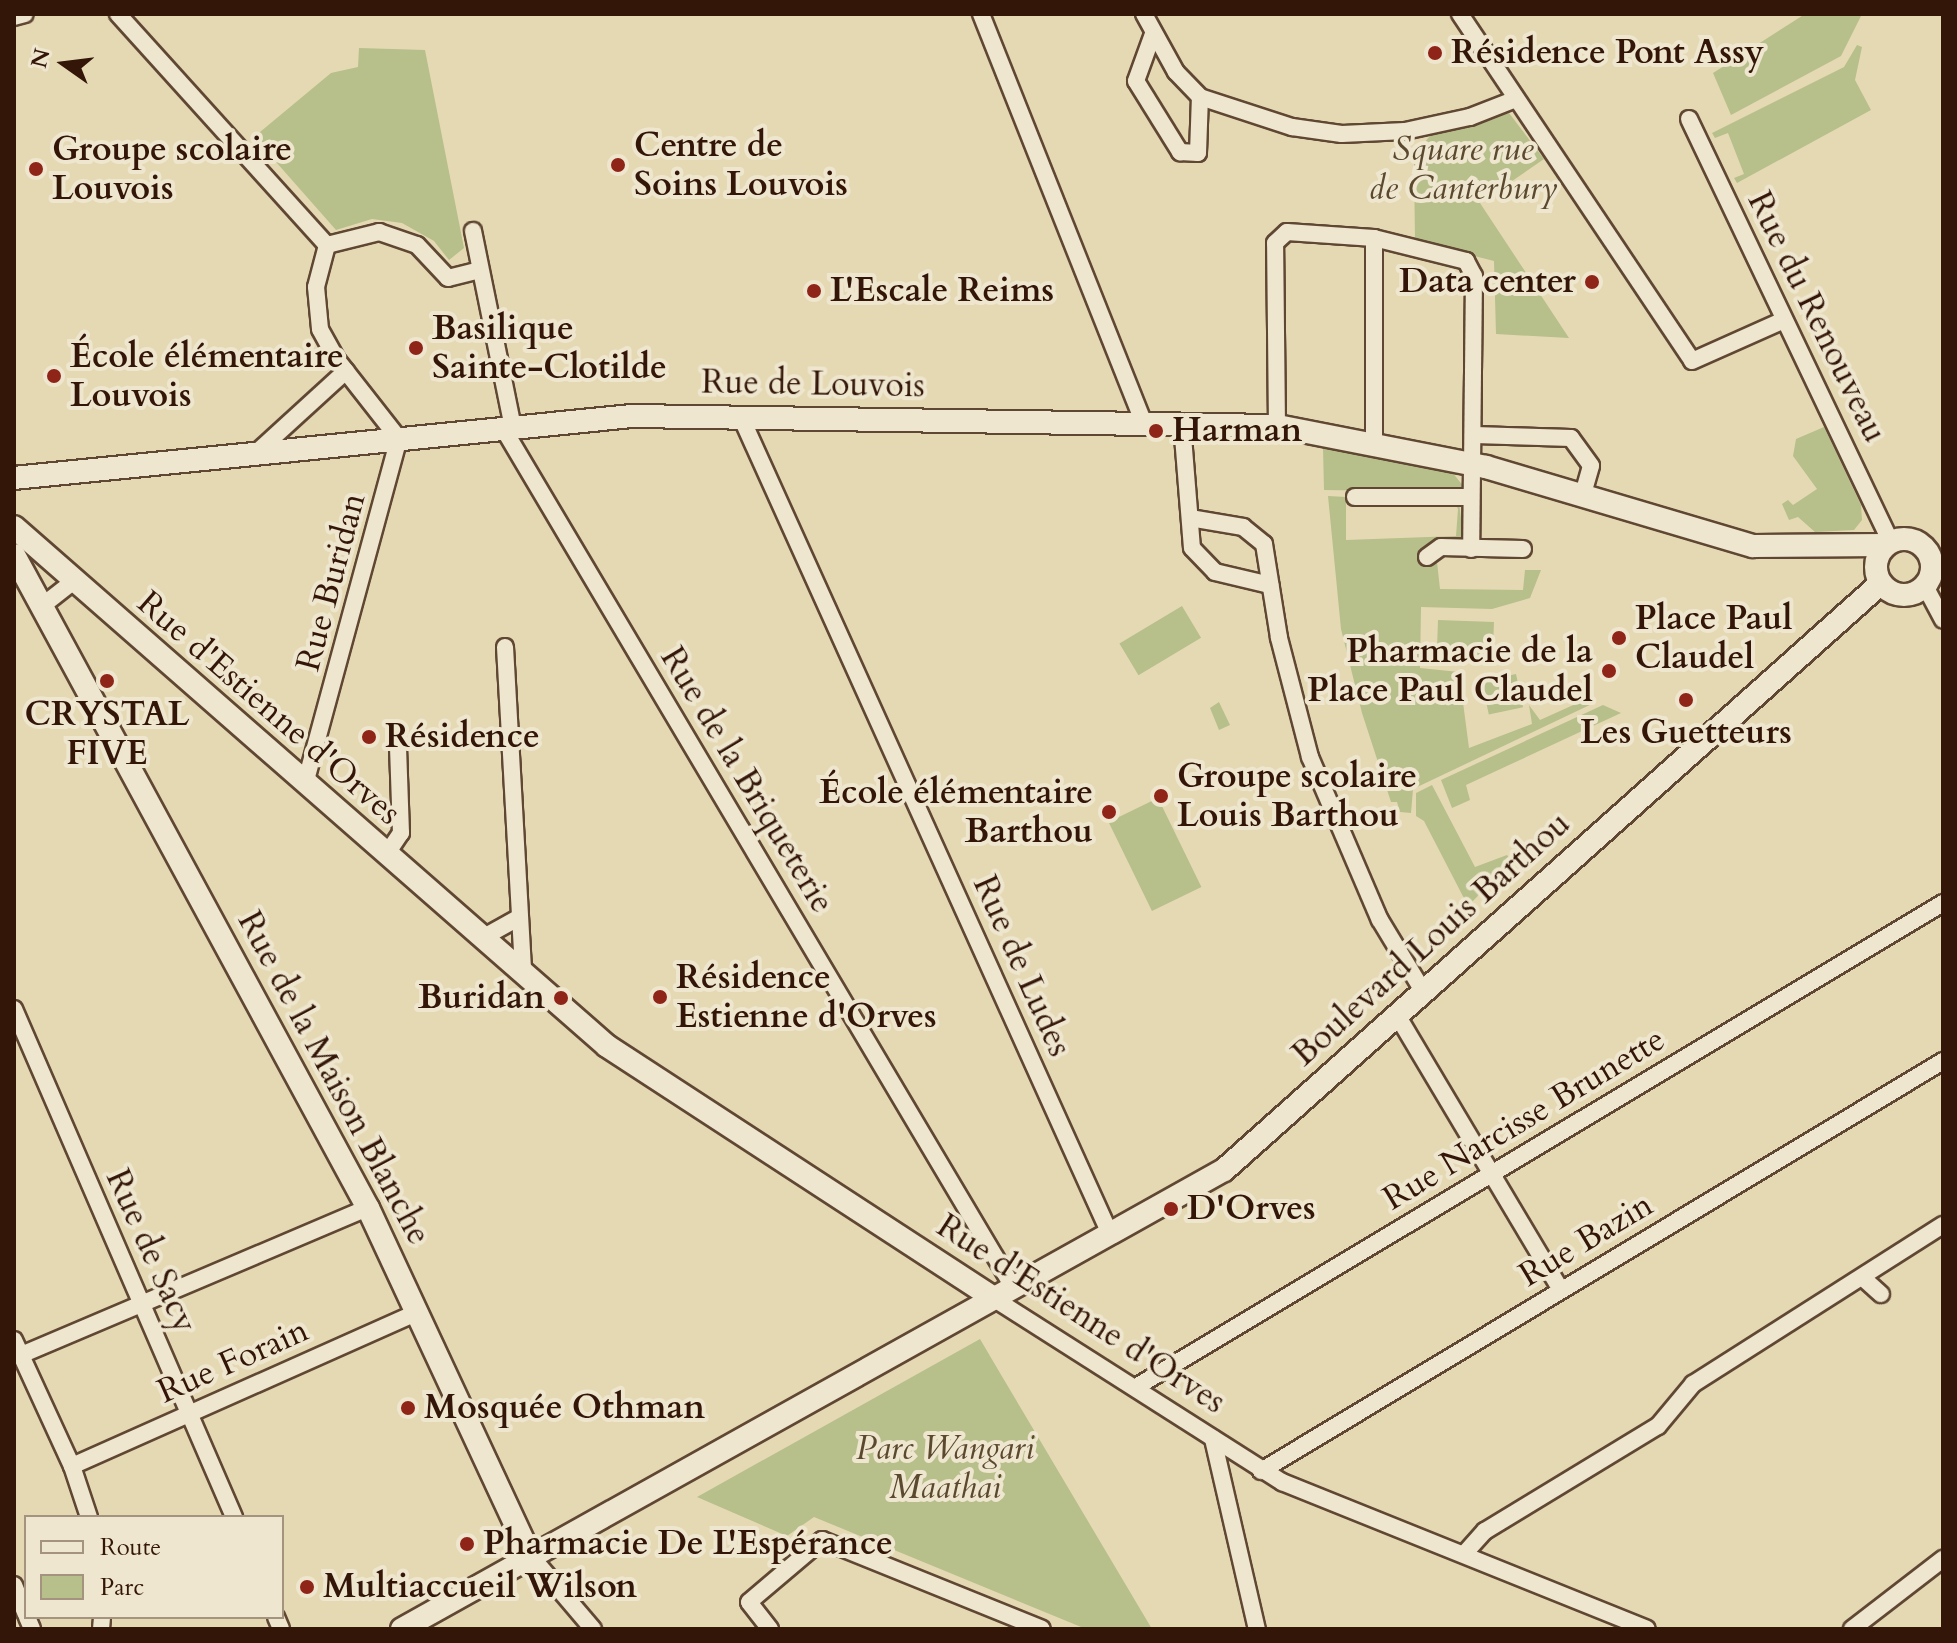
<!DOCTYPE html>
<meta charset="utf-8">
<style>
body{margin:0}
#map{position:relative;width:1957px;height:1643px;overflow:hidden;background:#e5d9b4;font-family:Cardo,serif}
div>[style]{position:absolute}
.green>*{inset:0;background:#b7bf8b;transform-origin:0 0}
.roads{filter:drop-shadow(2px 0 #604733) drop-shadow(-2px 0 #604733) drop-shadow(0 2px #604733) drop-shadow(0 -2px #604733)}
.street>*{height:16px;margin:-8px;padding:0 8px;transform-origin:8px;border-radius:8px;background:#eee6ce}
.secondary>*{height:22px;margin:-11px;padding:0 11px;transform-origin:11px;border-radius:11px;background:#eee6ce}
.secondary>.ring{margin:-11px;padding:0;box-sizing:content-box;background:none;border:22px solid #eee6ce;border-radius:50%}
.dots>*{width:22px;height:22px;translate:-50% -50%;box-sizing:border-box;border:4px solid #eee6ce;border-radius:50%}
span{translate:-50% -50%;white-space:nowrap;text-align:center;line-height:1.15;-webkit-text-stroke:8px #eee6ce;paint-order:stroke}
.poi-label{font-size:34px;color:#331608;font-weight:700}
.left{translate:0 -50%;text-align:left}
.right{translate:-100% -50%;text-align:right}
.park-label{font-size:34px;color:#5b492f;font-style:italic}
.street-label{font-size:34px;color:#331608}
.frame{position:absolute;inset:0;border:16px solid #331608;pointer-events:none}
.legend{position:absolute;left:24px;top:1515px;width:260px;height:104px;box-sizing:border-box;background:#eee6ce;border:2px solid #a3937f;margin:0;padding:10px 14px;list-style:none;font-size:24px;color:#331608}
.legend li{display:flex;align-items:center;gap:16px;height:40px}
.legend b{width:40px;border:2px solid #a3937f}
.north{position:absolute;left:24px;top:24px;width:80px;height:80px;-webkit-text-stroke:6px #eee6ce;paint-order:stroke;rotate:284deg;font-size:22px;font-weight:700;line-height:32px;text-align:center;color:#331608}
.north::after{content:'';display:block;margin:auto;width:28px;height:36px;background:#331608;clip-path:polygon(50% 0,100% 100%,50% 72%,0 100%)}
</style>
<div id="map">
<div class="green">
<div style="clip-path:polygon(1805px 14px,1862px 14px,1841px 56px,1731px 115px,1713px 73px)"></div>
<div style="clip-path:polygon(1857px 45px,1862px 47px,1855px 80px,1871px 110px,1737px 183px,1734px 178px,1744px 174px,1728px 133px,1715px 138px,1712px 133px,1844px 67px)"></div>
<div style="clip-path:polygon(359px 48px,425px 50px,464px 248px,449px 260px,434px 241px,402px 223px,372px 219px,336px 230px,254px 137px,331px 73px,358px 67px)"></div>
<div style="clip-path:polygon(1509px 113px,1544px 159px,1480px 203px,1569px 338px,1496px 334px,1494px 261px,1415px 241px,1414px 164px,1426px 163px,1423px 144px,1430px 136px)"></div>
<div style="clip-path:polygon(1824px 427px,1861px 505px,1862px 520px,1854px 530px,1815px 532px,1798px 517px,1789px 520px,1782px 504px,1788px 500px,1793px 505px,1817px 489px,1793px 456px,1796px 439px)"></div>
<div style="clip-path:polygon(1323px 448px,1452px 472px,1464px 487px,1459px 492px,1324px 490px)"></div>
<div style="clip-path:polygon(1328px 496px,1346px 497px,1346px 540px,1456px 536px,1458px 509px,1454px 501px,1459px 502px,1463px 536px,1431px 561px,1437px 562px,1440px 589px,1523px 590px,1525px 570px,1541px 570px,1530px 598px,1492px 609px,1421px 607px,1420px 668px,1459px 672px,1469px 748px,1532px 724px,1529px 705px,1540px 720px,1591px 697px,1596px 702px,1413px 789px,1411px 813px,1400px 812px,1397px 802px,1391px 802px,1362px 713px,1341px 629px)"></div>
<div style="left:1182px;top:606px;width:37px;height:73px;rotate:59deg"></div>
<div style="left:1438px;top:620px;width:56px;height:34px;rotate:2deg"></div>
<div style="left:1516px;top:674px;width:34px;height:35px;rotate:78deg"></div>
<div style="clip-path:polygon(1219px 702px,1230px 725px,1219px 730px,1210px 708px)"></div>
<div style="clip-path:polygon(1603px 705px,1621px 713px,1466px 785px,1470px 800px,1452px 808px,1441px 780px)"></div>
<div style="clip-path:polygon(1432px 785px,1475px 867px,1507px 855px,1512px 861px,1468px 906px,1424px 821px,1416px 816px,1416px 793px)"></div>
<div style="left:1158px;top:798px;width:99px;height:55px;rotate:64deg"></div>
<div style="clip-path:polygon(980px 1339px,1000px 1373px,1152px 1629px,1086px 1629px,814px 1517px,787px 1536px,697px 1497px)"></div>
</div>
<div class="roads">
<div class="street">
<div style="left:118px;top:14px;width:312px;rotate:47.9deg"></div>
<div style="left:981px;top:14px;width:439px;rotate:68.3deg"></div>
<div style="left:1144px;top:14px;width:66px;rotate:61.1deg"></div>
<div style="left:1176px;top:72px;width:35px;rotate:46deg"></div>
<div style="left:1200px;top:97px;width:97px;rotate:18.1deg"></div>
<div style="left:1292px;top:127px;width:50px;rotate:8deg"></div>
<div style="left:1342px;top:134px;width:63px;rotate:-2.7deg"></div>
<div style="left:1405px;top:131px;width:66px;rotate:-12.2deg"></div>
<div style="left:1470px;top:117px;width:49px;rotate:-21.4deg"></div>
<div style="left:1460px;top:14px;width:417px;rotate:56.2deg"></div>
<div style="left:1692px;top:361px;width:101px;rotate:-24deg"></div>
<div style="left:14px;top:17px;width:11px;rotate:-15deg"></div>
<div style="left:1153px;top:34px;width:50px;rotate:109.9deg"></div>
<div style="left:1136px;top:81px;width:84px;rotate:58.2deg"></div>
<div style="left:1180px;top:152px;width:18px;rotate:3deg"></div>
<div style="left:1198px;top:153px;width:56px;rotate:-88deg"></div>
<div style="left:1689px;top:119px;width:469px;rotate:64.5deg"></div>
<div style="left:473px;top:231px;width:200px;rotate:78.5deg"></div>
<div style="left:1374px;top:238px;width:205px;rotate:90deg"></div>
<div style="left:741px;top:417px;width:896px;rotate:65.69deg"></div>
<div style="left:1182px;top:424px;width:124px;rotate:85.4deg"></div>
<div style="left:1192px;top:548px;width:33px;rotate:46deg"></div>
<div style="left:1215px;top:572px;width:57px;rotate:13.3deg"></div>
<div style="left:1277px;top:426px;width:183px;rotate:-90.6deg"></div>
<div style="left:1275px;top:243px;width:16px;rotate:-43deg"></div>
<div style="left:1287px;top:232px;width:87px;rotate:3.9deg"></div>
<div style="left:1374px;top:238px;width:95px;rotate:14deg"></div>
<div style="left:1466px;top:261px;width:17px;rotate:62deg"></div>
<div style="left:1474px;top:276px;width:273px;rotate:90.6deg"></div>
<div style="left:503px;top:428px;width:999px;rotate:59.3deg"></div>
<div style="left:1475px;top:435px;width:96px;rotate:1.8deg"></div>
<div style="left:1571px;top:438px;width:34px;rotate:54deg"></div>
<div style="left:1591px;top:466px;width:29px;rotate:106deg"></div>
<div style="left:255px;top:454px;width:123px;rotate:-42.4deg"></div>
<div style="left:1355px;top:497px;width:115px"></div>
<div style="left:1190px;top:518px;width:54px;rotate:9.6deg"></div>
<div style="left:1243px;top:527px;width:27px;rotate:39deg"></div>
<div style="left:1264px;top:544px;width:95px;rotate:80.9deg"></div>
<div style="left:1279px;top:638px;width:123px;rotate:75.4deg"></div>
<div style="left:1310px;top:757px;width:177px;rotate:66.8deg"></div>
<div style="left:1380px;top:920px;width:83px;rotate:58.8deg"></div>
<div style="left:1427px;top:557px;width:17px;rotate:-36deg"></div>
<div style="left:1441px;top:547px;width:82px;rotate:1.4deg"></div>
<div style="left:1925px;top:586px;width:38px;rotate:62deg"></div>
<div style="left:42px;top:606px;width:39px;rotate:-38deg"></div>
<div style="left:505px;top:647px;width:327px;rotate:86.8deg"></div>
<div style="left:305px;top:784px;width:358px;rotate:-74.8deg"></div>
<div style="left:399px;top:439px;width:100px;rotate:-128.1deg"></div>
<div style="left:337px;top:360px;width:35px;rotate:-119deg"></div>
<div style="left:320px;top:329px;width:42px;rotate:-95.4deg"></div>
<div style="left:316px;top:287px;width:43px;rotate:-75.3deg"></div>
<div style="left:327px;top:245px;width:54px;rotate:-14deg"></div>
<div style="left:379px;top:232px;width:40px;rotate:18.9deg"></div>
<div style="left:417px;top:245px;width:45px;rotate:46.8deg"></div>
<div style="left:448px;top:278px;width:33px;rotate:-14deg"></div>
<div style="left:386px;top:855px;width:27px;rotate:-56deg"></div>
<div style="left:401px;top:833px;width:84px;rotate:-92deg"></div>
<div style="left:482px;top:938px;width:41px;rotate:-29.1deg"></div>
<div style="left:14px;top:1009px;width:554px;rotate:66.58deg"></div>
<div style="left:1397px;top:1015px;width:320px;rotate:59.2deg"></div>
<div style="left:1863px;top:1278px;width:24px;rotate:42deg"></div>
<div style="left:993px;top:1298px;width:343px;rotate:32.5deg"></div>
<div style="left:1282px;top:1482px;width:393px;rotate:21.9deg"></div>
<div style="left:14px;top:1340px;width:139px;rotate:65.3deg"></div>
<div style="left:72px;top:1466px;width:54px;rotate:71.6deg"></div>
<div style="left:21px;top:1355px;width:377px;rotate:-23deg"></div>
<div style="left:1136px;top:1387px;width:941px;rotate:-30.95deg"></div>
<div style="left:1213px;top:1439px;width:195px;rotate:77deg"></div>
<div style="left:72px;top:1466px;width:379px;rotate:-24deg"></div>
<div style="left:1261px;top:1471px;width:796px;rotate:-31.01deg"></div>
<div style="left:1465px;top:1553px;width:30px;rotate:-48deg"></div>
<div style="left:1485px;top:1531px;width:202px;rotate:-31.3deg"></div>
<div style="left:1658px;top:1426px;width:55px;rotate:-50.2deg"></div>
<div style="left:1693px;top:1384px;width:296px;rotate:-32.5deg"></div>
<div style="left:530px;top:1555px;width:97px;rotate:49.6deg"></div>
<div style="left:14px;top:1585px;width:31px;rotate:68deg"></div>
<div style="left:27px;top:1617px;width:13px;rotate:67deg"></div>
<div style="left:276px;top:1617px;width:13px;rotate:67deg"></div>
<div style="left:101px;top:1629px;width:12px;rotate:-85deg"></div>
<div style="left:770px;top:1629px;width:34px;rotate:-128deg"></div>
<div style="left:749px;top:1602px;width:96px;rotate:-40.3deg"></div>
<div style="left:822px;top:1540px;width:237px;rotate:22deg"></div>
<div style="left:1852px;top:1629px;width:115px;rotate:-37.6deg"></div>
</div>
<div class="secondary">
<div style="left:14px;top:478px;width:621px;rotate:-5.73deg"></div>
<div style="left:632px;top:416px;width:645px;rotate:0.89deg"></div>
<div style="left:1277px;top:426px;width:213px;rotate:11.1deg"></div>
<div style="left:1486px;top:467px;width:278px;rotate:16.5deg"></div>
<div style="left:1753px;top:546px;width:132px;rotate:-0.4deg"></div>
<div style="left:14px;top:527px;width:788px;rotate:41.19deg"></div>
<div style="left:607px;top:1046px;width:461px;rotate:33.1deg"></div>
<div class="ring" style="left:1876px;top:539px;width:34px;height:34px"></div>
<div style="left:14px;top:555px;width:743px;rotate:61.54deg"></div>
<div style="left:368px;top:1208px;width:383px;rotate:65deg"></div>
<div style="left:402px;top:1629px;width:941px;rotate:-29.18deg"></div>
<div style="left:1224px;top:1170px;width:880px;rotate:-41.77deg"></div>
</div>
</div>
<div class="dots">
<div style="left:1435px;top:53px;background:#8f2418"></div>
<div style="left:618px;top:165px;background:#8f2418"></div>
<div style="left:36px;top:169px;background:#8f2418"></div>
<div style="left:1592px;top:282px;background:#8f2418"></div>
<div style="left:814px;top:291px;background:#8f2418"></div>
<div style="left:416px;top:348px;background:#8f2418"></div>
<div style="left:54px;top:376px;background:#8f2418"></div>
<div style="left:1156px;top:431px;background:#8f2418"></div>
<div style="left:1619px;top:638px;background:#8f2418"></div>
<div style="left:1609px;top:671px;background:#8f2418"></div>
<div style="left:107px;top:681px;background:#8f2418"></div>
<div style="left:1686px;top:700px;background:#8f2418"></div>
<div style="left:369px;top:737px;background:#8f2418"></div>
<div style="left:1161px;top:796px;background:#8f2418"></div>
<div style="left:1109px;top:812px;background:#8f2418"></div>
<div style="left:660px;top:997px;background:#8f2418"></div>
<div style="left:561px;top:998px;background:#8f2418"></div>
<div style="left:1171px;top:1209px;background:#8f2418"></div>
<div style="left:408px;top:1408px;background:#8f2418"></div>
<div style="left:467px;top:1544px;background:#8f2418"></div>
<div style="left:307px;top:1587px;background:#8f2418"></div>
</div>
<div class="poi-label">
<span class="left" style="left:1451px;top:53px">Résidence Pont Assy</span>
<span class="left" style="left:634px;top:165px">Centre de<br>Soins Louvois</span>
<span class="left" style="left:52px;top:169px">Groupe scolaire<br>Louvois</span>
<span class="right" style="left:1576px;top:282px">Data center</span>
<span class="left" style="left:830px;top:291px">L'Escale Reims</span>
<span class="left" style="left:432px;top:348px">Basilique<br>Sainte-Clotilde</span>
<span class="left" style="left:70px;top:376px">École élémentaire<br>Louvois</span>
<span class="left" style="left:1172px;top:431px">Harman</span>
<span class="left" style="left:1635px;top:638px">Place Paul<br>Claudel</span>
<span class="right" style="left:1593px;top:671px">Pharmacie de la<br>Place Paul Claudel</span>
<span style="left:107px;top:734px">CRYSTAL<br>FIVE</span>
<span style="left:1686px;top:733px">Les Guetteurs</span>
<span class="left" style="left:385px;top:737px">Résidence</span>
<span class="left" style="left:1177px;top:796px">Groupe scolaire<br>Louis Barthou</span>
<span class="right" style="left:1093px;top:812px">École élémentaire<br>Barthou</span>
<span class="left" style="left:676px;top:997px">Résidence<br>Estienne d'Orves</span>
<span class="right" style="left:545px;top:998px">Buridan</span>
<span class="left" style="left:1187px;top:1209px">D'Orves</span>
<span class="left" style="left:424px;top:1408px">Mosquée Othman</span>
<span class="left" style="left:483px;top:1544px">Pharmacie De L'Espérance</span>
<span class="left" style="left:323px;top:1587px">Multiaccueil Wilson</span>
</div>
<div class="park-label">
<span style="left:1463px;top:169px">Square rue<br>de Canterbury</span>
<span style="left:945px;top:1468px">Parc Wangari<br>Maathai</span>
</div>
<div class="street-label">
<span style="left:1817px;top:317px;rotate:64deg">Rue du Renouveau</span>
<span style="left:813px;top:384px;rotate:1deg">Rue de Louvois</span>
<span style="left:331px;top:582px;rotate:-75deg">Rue Buridan</span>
<span style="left:269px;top:708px;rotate:41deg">Rue d'Estienne d'Orves</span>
<span style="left:747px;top:780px;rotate:59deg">Rue de la Briqueterie</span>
<span style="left:1431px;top:939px;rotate:-42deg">Boulevard Louis Barthou</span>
<span style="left:1022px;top:966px;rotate:66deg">Rue de Ludes</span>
<span style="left:334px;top:1078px;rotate:62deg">Rue de la Maison Blanche</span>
<span style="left:1524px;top:1119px;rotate:-31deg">Rue Narcisse Brunette</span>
<span style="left:1586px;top:1240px;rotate:-31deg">Rue Bazin</span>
<span style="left:151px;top:1251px;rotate:66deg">Rue de Sacy</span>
<span style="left:1081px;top:1314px;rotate:33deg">Rue d'Estienne d'Orves</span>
<span style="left:233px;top:1361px;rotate:-24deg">Rue Forain</span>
</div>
<div class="frame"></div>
<ul class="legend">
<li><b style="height:10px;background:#eee6ce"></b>Route</li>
<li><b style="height:22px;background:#b7bf8b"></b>Parc</li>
</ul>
<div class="north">N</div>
</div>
